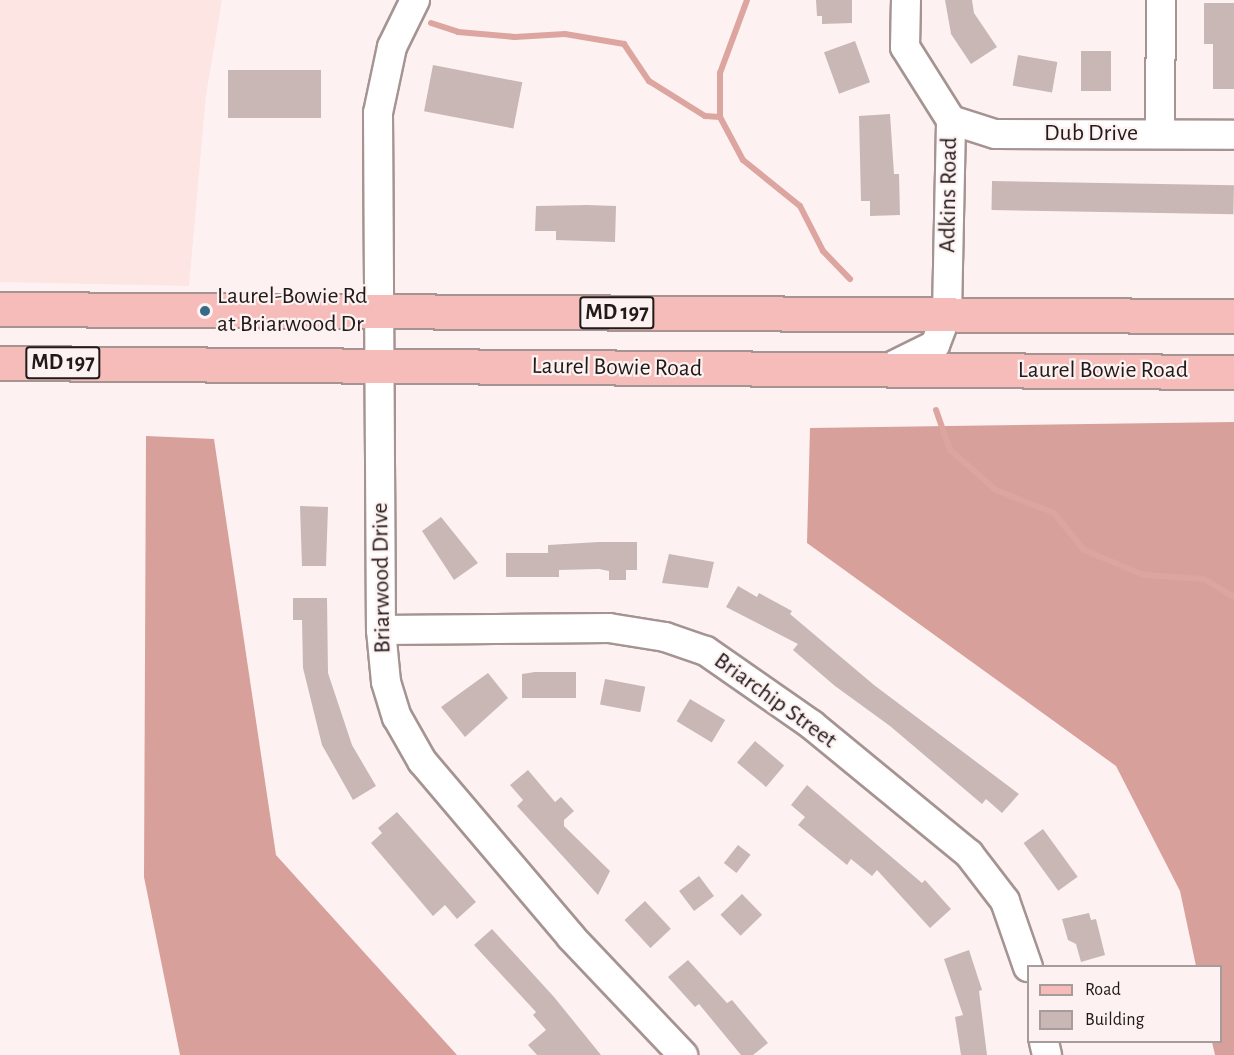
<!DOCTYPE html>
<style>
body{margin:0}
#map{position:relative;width:1234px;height:1055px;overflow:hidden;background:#fdf2f1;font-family:"Alegreya Sans",sans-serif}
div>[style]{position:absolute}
.built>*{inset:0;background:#fce5e3}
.forest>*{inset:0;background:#d8a09b}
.stream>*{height:6px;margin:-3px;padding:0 3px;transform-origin:3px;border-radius:3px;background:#dda5a0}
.building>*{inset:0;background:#c9b7b5;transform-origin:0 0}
.roads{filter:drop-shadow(2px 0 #a59492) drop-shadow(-2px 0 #a59492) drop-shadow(0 2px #a59492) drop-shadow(0 -2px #a59492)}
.minor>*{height:28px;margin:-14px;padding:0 14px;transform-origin:14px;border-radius:14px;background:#fff}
.major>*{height:33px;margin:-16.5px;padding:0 16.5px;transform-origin:16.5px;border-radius:16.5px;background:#f5bcb9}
.dots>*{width:16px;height:16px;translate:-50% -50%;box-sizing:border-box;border:3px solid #fdf2f1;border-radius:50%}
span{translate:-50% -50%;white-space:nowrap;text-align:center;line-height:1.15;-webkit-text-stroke:4.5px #fdf2f1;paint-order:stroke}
.shield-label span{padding:2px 4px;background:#fdf2f1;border:2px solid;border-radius:4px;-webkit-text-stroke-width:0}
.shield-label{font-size:22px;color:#201a19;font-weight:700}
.street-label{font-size:24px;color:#201a19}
.poi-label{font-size:24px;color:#201a19}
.left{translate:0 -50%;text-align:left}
.legend{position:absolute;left:1027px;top:965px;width:195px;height:78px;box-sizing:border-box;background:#fdf2f1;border:2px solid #a59c9b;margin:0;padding:8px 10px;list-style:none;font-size:18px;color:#201a19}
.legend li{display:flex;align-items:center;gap:12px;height:30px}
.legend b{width:30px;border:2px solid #a59c9b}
</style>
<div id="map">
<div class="built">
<div style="clip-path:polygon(0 0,222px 0,206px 95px,189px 286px,0 282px)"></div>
</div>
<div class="forest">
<div style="clip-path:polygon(1234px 422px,1234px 1055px,1215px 1055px,1212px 1042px,1220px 1042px,1220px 966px,1196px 966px,1180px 891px,1116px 766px,807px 543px,810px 428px)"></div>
<div style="clip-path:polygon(146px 436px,214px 439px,276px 855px,457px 1055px,180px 1055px,144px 877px)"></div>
</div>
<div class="stream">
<div style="left:431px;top:23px;width:28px;rotate:18deg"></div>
<div style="left:458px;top:32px;width:57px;rotate:5deg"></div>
<div style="left:515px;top:37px;width:50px;rotate:-3.4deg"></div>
<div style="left:565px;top:34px;width:60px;rotate:9.6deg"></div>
<div style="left:624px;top:44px;width:45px;rotate:56deg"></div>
<div style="left:649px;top:81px;width:66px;rotate:32deg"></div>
<div style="left:705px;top:116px;width:15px;rotate:4deg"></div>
<div style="left:720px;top:117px;width:49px;rotate:61.9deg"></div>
<div style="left:743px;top:160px;width:73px;rotate:38.9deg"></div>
<div style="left:800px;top:206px;width:51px;rotate:62.9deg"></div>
<div style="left:823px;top:251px;width:39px;rotate:46deg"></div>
<div style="left:720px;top:117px;width:44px;rotate:-90deg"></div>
<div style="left:720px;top:73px;width:78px;rotate:-69.7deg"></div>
<div style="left:936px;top:410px;width:42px;rotate:70.7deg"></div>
<div style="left:950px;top:450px;width:61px;rotate:41deg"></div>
<div style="left:996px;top:490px;width:62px;rotate:21.6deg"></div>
<div style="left:1054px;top:513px;width:48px;rotate:51deg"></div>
<div style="left:1084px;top:550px;width:65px;rotate:22.6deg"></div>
<div style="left:1144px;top:575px;width:60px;rotate:3.8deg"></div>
<div style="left:1204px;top:579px;width:35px;rotate:31deg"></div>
</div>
<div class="building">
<div style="clip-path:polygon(816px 0,852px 0,852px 23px,822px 24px,822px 16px,817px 16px)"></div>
<div style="clip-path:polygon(945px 0,972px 0,974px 13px,997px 47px,971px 64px,951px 34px)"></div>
<div style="clip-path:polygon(1204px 3px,1234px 3px,1234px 89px,1213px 89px,1213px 44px,1204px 44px)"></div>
<div style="left:855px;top:41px;width:44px;height:33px;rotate:70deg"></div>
<div style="left:1081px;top:51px;width:30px;height:40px"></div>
<div style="left:1018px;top:55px;width:40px;height:31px;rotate:10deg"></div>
<div style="left:433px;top:65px;width:91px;height:47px;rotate:11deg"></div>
<div style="left:321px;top:70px;width:48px;height:93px;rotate:90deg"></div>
<div style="clip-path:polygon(890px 114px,894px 174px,899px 174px,900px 215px,870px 216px,870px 201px,861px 201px,859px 116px)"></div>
<div style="left:992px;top:181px;width:242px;height:29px;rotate:1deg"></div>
<div style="clip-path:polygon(587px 205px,616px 206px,615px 242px,556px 240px,556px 231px,535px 231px,536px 206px)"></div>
<div style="clip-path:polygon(300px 506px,328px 507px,326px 566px,302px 566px)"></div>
<div style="clip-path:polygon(441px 517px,478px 563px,454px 580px,422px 531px)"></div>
<div style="clip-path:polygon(599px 542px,637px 542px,637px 570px,626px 570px,626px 580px,609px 580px,609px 571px,599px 569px,559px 570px,559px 577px,506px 577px,506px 553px,548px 553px,548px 545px)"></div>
<div style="clip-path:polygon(669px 554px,714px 562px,708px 588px,662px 583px)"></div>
<div style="clip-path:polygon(738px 586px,757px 597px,759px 593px,792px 611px,790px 614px,874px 685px,1019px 794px,1002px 813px,986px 799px,982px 804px,890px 726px,835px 686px,793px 650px,798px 644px,726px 607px)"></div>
<div style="clip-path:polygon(293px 598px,327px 598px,328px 673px,352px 745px,376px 786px,353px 800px,322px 745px,303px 668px,302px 620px,293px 620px)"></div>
<div style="clip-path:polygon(535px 672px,576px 672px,576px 698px,522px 698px,522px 674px)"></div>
<div style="clip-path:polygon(488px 673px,508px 698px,465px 737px,441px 707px)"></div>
<div style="left:605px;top:679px;width:41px;height:26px;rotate:11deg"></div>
<div style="left:690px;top:699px;width:41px;height:26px;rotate:31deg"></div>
<div style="left:755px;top:741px;width:38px;height:28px;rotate:40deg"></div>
<div style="clip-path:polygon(528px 770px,555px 802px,561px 797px,574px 811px,564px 820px,564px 826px,610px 871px,598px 895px,517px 806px,523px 800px,510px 785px)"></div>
<div style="clip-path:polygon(807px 785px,922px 883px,925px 880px,951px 909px,930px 928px,877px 870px,872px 876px,851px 859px,847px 865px,798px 825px,805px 817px,791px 805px)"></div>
<div style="clip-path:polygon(397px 812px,476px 902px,457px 919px,445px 905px,433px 916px,371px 843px,382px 833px,378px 828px)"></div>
<div style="left:1043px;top:829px;width:59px;height:24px;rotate:54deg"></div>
<div style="left:738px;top:845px;width:16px;height:23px;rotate:38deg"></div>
<div style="left:699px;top:876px;width:25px;height:25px;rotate:53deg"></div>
<div style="left:742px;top:894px;width:29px;height:30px;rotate:46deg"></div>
<div style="left:645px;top:901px;width:38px;height:28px;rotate:47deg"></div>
<div style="clip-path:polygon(1089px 913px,1091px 920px,1096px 919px,1105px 955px,1081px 962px,1076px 944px,1068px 940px,1062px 919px)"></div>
<div style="clip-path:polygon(492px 929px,554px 997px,601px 1055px,537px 1055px,528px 1045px,546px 1030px,533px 1015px,536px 1012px,474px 945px)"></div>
<div style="clip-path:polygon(969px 950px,982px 990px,979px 991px,987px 1055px,961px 1055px,955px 1017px,963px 1015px,944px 959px)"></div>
<div style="clip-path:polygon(688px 960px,727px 1003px,732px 1000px,768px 1043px,753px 1055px,741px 1055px,699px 1004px,695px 1007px,668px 977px)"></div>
</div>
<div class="roads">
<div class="minor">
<div style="left:415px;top:0;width:52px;rotate:116.1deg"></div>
<div style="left:392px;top:47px;width:67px;rotate:102deg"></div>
<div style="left:378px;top:113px;width:517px;rotate:89.67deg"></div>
<div style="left:381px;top:630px;width:52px;rotate:84.5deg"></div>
<div style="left:386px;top:682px;width:37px;rotate:73deg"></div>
<div style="left:397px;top:717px;width:51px;rotate:60.4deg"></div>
<div style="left:422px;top:761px;width:231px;rotate:49.7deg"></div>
<div style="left:571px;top:937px;width:163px;rotate:46.5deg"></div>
<div style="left:951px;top:120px;width:46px;rotate:17.7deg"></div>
<div style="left:995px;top:134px;width:239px;rotate:0.2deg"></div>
<div style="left:1160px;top:134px;width:134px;rotate:-89.6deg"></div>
<div style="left:884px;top:370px;width:57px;rotate:-26.1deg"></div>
<div style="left:935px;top:345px;width:33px;rotate:-69deg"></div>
<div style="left:947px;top:314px;width:194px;rotate:-88.8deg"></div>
<div style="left:951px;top:120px;width:86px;rotate:-122.2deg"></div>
<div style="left:905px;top:47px;width:47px;rotate:-88.8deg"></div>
<div style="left:381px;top:630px;width:228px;rotate:-0.5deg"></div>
<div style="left:609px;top:628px;width:57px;rotate:9.1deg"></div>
<div style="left:665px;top:637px;width:43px;rotate:18.9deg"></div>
<div style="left:706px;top:651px;width:129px;rotate:34.9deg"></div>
<div style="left:812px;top:725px;width:203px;rotate:39.4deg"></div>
<div style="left:969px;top:854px;width:59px;rotate:52.5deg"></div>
<div style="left:1005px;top:901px;width:70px;rotate:70.8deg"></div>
<div style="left:1044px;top:1042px;width:13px;rotate:77deg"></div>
</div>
<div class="major">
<div style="left:0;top:309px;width:1234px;rotate:0.33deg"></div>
<div style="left:0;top:363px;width:1234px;rotate:0.42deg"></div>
</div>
</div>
<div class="dots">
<div style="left:205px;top:311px;background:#366a87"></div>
</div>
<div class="shield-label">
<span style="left:617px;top:313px">MD 197</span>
<span style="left:63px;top:363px">MD 197</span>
</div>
<div class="street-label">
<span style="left:1091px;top:134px">Dub Drive</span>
<span style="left:949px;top:195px;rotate:-89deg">Adkins Road</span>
<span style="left:617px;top:368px;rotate:1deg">Laurel Bowie Road</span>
<span style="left:1103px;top:371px">Laurel Bowie Road</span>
<span style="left:382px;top:578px;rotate:-91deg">Briarwood Drive</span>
<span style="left:775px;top:701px;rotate:36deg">Briarchip Street</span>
</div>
<div class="poi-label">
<span class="left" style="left:217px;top:311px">Laurel-Bowie Rd<br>at Briarwood Dr</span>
</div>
<ul class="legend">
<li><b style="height:8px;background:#f5bcb9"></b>Road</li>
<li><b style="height:16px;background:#c9b7b5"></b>Building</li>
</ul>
</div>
